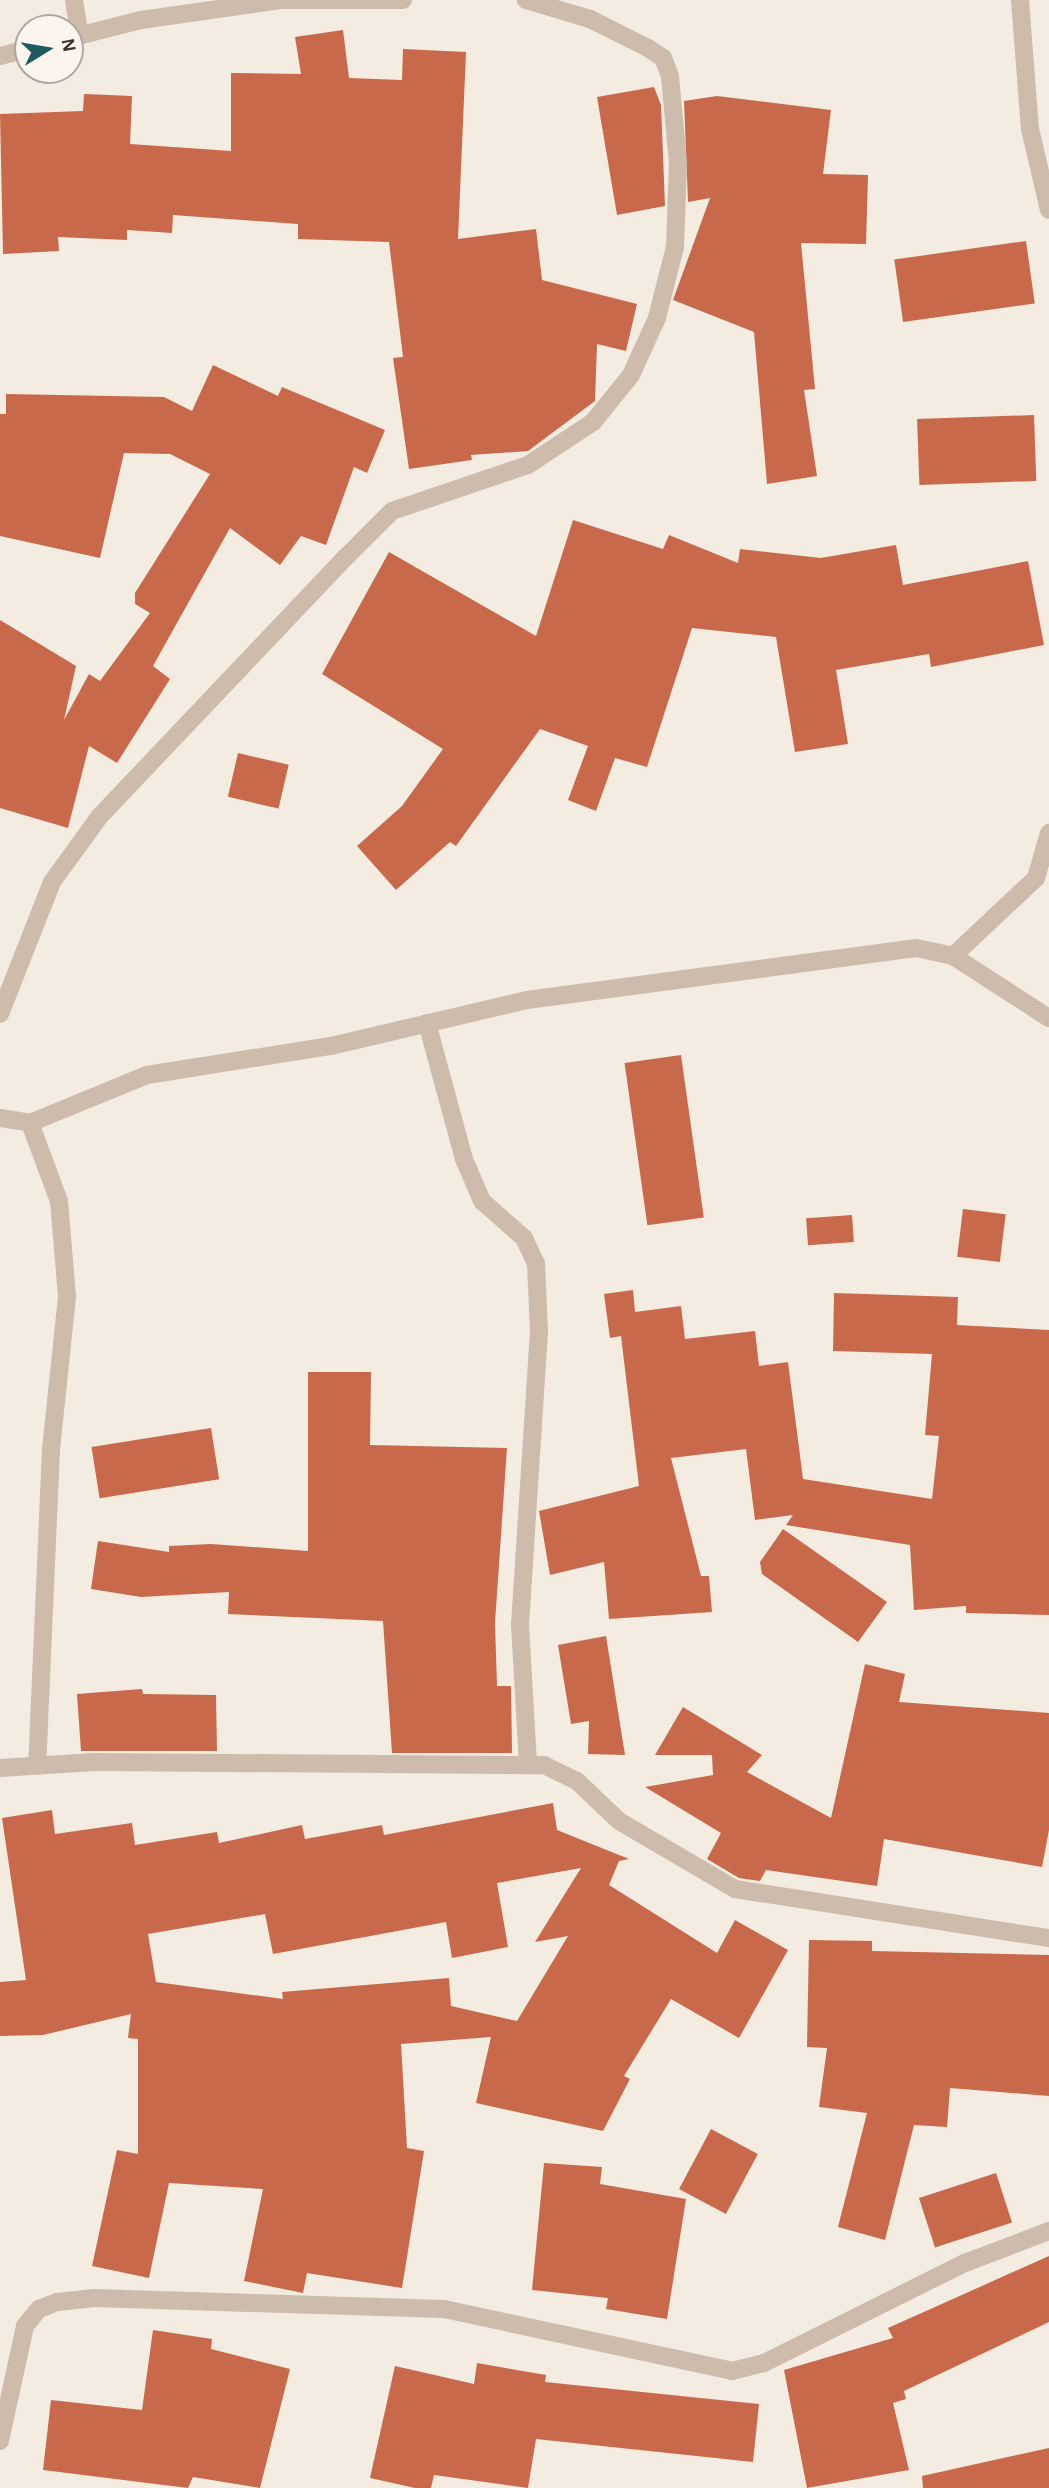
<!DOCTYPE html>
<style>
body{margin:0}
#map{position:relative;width:1049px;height:2488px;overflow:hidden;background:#f4ebe1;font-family:"Alegreya Sans",sans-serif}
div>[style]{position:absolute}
.building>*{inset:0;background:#c8694b;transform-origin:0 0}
.minor>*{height:18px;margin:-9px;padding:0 9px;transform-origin:9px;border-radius:9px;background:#cdbbac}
span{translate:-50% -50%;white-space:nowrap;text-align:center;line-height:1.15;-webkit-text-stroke:7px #fbf5ee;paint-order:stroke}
.north{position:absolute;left:14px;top:14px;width:70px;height:70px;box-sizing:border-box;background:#fbf5ee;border:2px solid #aea6a0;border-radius:50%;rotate:79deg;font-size:19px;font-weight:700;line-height:28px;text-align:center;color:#3b302b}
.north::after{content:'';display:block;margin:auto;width:24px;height:32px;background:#1f5a5e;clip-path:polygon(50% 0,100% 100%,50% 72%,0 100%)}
</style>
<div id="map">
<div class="building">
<div style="clip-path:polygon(343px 30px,349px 78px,402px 80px,403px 49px,466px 52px,458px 239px,536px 229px,542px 280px,637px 304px,626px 351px,597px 344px,595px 401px,528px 451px,471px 455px,472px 460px,409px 469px,393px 358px,403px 357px,389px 242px,298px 239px,298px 224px,173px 215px,172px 233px,127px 230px,127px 240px,58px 237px,59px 251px,3px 254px,0 114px,83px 111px,84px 94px,132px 96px,130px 144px,231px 151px,231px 73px,301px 74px,295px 37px)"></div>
<div style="clip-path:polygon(654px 87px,661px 105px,665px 206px,617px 215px,597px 97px)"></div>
<div style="clip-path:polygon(717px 96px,831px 110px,823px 174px,868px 175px,866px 244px,801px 243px,815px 389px,804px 390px,817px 476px,767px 484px,754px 332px,673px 300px,710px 198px,688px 202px,684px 101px)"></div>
<div style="left:1026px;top:241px;width:63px;height:133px;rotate:82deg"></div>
<div style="clip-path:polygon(213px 365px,278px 396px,282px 387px,385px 430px,367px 473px,354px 467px,326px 545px,301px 536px,280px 565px,230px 528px,153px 666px,170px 679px,117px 763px,89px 746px,68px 828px,0 808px,0 620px,76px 666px,64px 720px,89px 674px,100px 681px,150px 613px,135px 604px,135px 593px,210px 474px,170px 454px,124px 453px,100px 558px,0 536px,0 414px,6px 414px,6px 394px,164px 397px,192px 411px)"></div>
<div style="left:1034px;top:415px;width:66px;height:117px;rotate:88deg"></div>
<div style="clip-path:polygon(573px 520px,663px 549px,669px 535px,738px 563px,740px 549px,821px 558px,896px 545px,903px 585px,1028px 561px,1044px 645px,931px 667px,929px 654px,836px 670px,848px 744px,795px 752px,776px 637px,692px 628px,647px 767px,615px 758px,596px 811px,568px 800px,588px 746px,540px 729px,456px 846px,450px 842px,396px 890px,357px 846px,402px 806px,443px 749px,322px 674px,389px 552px,536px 636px)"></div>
<div style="left:238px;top:753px;width:52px;height:45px;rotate:13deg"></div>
<div style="left:681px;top:1055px;width:164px;height:57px;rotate:82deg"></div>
<div style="left:963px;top:1209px;width:43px;height:48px;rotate:7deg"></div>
<div style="left:852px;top:1215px;width:27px;height:46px;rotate:86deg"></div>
<div style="clip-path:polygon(633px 1290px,635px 1312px,681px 1306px,685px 1339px,755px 1331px,759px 1366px,788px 1362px,803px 1479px,932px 1499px,939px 1436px,925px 1435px,932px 1354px,833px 1351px,834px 1293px,958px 1297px,957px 1325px,1049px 1330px,1049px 1615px,966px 1613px,966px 1606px,914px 1610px,910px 1545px,786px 1525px,793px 1515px,755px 1520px,746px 1449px,671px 1458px,701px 1576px,709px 1576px,712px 1612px,609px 1619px,604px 1562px,550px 1575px,539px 1511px,639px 1486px,621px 1336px,610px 1338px,604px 1294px)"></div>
<div style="clip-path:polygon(308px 1372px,371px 1372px,370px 1445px,507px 1448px,495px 1623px,497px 1686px,511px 1686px,512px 1753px,392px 1753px,383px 1621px,228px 1614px,229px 1592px,141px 1597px,91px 1589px,98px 1541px,169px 1552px,169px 1546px,211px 1544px,308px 1551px)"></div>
<div style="left:211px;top:1428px;width:52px;height:121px;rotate:81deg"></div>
<div style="clip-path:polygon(783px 1529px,887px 1602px,858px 1642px,762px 1574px,760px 1562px)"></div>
<div style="clip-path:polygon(606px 1636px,625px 1755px,588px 1754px,589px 1721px,571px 1724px,558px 1645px)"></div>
<div style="clip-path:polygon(865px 1664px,905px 1674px,899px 1702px,1049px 1713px,1049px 1830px,1042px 1867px,884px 1839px,877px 1886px,766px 1870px,760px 1881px,739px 1878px,707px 1859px,721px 1833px,645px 1787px,713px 1775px,712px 1755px,655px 1755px,683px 1707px,762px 1755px,747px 1772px,831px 1818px)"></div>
<div style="clip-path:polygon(142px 1689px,143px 1694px,216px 1695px,217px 1751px,81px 1751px,77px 1694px)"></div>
<div style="clip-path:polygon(evenodd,553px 1803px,557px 1830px,629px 1859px,619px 1861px,609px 1885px,717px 1953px,735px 1920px,788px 1950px,739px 2038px,671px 1999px,624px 2076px,630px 2079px,603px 2131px,476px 2103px,491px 2037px,401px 2044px,407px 2148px,424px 2151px,402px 2288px,307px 2273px,303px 2293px,244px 2281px,263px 2189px,169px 2183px,149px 2278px,92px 2266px,117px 2150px,138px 2154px,138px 2039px,128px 2038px,131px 2014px,43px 2035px,0 2036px,0 1982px,26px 1980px,2px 1818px,52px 1810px,55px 1834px,132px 1823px,135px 1845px,217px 1832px,219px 1843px,302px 1825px,305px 1839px,382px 1825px,384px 1835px,553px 1803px,581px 1868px,535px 1942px,568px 1936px,517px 2021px,451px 2006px,449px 1978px,282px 1992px,283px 1999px,156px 1982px,148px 1934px,265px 1914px,273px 1954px,446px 1922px,452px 1958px,508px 1947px,497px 1883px,581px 1868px)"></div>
<div style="clip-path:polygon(809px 1940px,872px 1941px,872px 1951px,1049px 1955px,1049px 2096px,950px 2088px,947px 2127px,914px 2125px,885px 2240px,838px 2227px,867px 2113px,819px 2107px,827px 2048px,807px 2047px)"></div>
<div style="left:711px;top:2129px;width:53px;height:68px;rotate:28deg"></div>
<div style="clip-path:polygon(544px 2163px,602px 2167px,600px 2184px,686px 2199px,667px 2319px,606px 2309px,608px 2298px,532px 2290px)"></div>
<div style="left:996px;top:2173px;width:52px;height:81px;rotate:72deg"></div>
<div style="clip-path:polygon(1049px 2256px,1049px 2322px,904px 2391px,906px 2399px,893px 2403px,909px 2470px,807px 2488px,784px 2370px,893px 2338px,888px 2328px)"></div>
<div style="clip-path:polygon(153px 2330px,212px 2339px,211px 2349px,290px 2369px,260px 2488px,193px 2477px,188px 2488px,43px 2470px,51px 2400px,142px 2410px)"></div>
<div style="clip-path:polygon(477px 2363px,546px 2375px,545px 2382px,759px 2404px,753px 2462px,536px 2439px,528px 2488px,434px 2475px,431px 2488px,415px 2488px,370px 2478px,395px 2366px,474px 2384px)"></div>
<div style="clip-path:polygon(1049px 2448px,1049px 2488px,923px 2488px,922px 2476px)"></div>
</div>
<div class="minor">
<div style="left:74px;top:0;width:36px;rotate:81deg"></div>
<div style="left:1020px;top:0;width:129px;rotate:85.6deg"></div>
<div style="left:1030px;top:129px;width:83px;rotate:76.8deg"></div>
<div style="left:70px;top:38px;width:73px;rotate:-14.2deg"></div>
<div style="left:141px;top:20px;width:141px;rotate:-8.1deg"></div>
<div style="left:281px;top:0;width:122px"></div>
<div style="left:0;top:56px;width:29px;rotate:-14deg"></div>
<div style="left:953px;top:956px;width:114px;rotate:-43.2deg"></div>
<div style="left:1036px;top:878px;width:47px;rotate:-73.9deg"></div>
<div style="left:0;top:1014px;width:142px;rotate:-68.5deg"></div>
<div style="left:52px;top:882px;width:82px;rotate:-54deg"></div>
<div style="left:100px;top:816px;width:356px;rotate:-46.5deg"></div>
<div style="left:345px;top:558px;width:66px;rotate:-45deg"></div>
<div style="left:392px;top:511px;width:144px;rotate:-18.7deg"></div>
<div style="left:528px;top:465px;width:78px;rotate:-33.5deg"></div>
<div style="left:593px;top:422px;width:60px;rotate:-51deg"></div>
<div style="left:631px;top:375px;width:63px;rotate:-65.5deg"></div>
<div style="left:657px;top:318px;width:73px;rotate:-75.8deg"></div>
<div style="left:675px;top:247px;width:84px;rotate:-88deg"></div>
<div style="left:678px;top:163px;width:87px;rotate:-95.3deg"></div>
<div style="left:670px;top:76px;width:19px;rotate:-111deg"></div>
<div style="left:663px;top:58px;width:18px;rotate:-146deg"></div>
<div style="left:648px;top:48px;width:65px;rotate:-153.4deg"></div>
<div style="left:590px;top:19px;width:67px;rotate:-163.5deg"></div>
<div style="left:427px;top:1023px;width:141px;rotate:74.8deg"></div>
<div style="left:464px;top:1159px;width:46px;rotate:66.8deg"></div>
<div style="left:482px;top:1201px;width:56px;rotate:41.4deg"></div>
<div style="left:524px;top:1238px;width:29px;rotate:65deg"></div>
<div style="left:536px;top:1264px;width:67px;rotate:87.4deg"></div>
<div style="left:539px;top:1331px;width:295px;rotate:93.7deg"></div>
<div style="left:520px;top:1625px;width:140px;rotate:86.7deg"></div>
<div style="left:0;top:1118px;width:30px;rotate:9deg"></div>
<div style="left:30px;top:1123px;width:126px;rotate:-22.3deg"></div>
<div style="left:147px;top:1075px;width:186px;rotate:-9deg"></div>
<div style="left:331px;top:1046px;width:201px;rotate:-13.2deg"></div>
<div style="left:527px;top:1000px;width:392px;rotate:-7.6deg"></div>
<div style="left:916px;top:948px;width:38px;rotate:12deg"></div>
<div style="left:953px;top:956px;width:114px;rotate:32.9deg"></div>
<div style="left:30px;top:1123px;width:83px;rotate:69.6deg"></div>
<div style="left:59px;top:1201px;width:96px;rotate:85.2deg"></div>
<div style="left:67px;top:1297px;width:153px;rotate:96deg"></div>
<div style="left:51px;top:1449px;width:317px;rotate:92.5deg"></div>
<div style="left:0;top:1768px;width:94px;rotate:-3.7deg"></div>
<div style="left:94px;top:1762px;width:450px;rotate:0.4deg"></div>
<div style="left:544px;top:1765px;width:37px;rotate:26deg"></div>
<div style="left:577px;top:1781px;width:58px;rotate:43.6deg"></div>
<div style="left:619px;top:1821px;width:134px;rotate:30.4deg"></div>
<div style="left:735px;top:1889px;width:318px;rotate:8.9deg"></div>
<div style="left:0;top:2441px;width:118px;rotate:-77.7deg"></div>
<div style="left:25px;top:2326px;width:22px;rotate:-51deg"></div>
<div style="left:39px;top:2309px;width:19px;rotate:-21deg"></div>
<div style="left:57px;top:2302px;width:36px;rotate:-6deg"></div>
<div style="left:93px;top:2298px;width:351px;rotate:1.8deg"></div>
<div style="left:444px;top:2309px;width:295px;rotate:12.1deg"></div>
<div style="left:732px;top:2371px;width:33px;rotate:-14deg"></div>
<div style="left:764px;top:2363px;width:225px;rotate:-26.5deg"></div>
<div style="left:965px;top:2263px;width:90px;rotate:-20.9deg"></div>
</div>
<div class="north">N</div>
</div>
